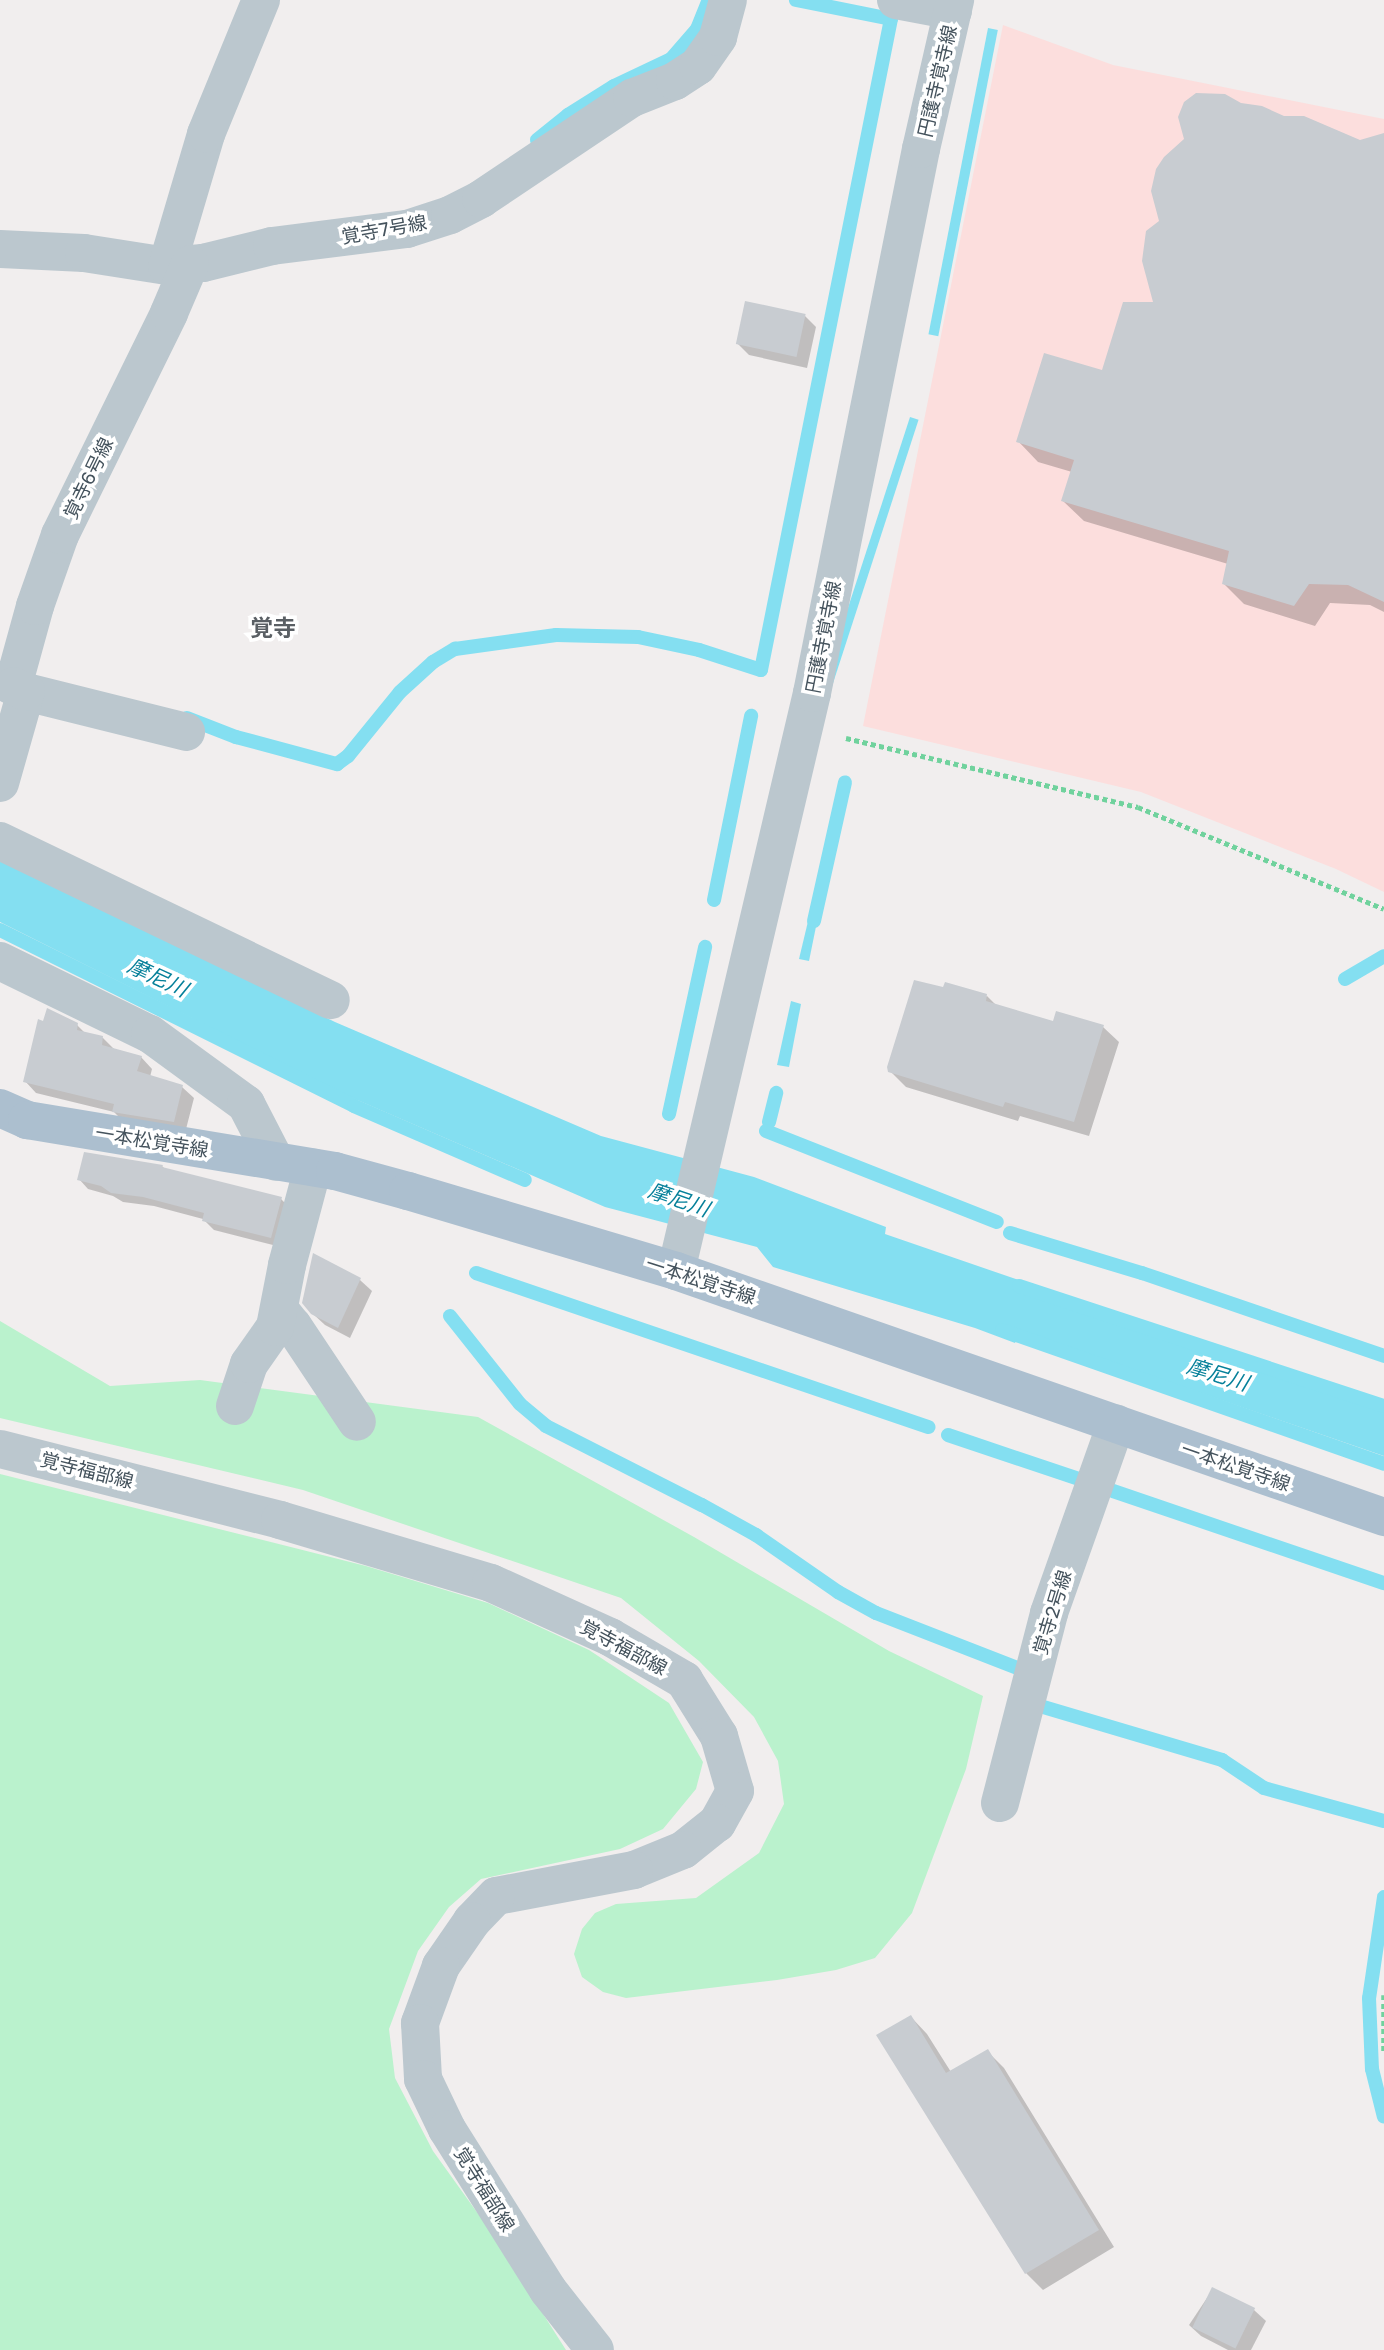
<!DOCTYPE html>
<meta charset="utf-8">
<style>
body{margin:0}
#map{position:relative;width:1384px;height:2350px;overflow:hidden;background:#f1eeee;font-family:"Golos Text","Noto Sans JP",sans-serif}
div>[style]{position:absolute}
.medical>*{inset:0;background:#fcdedd}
.green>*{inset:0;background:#baf2cd}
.water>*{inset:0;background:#84dff1;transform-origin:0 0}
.shadow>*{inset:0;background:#0003}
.stream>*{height:14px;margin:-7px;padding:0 7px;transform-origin:7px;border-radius:7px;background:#84dff1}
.building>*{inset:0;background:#c8ccd1;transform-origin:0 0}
.path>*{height:4.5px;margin-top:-2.25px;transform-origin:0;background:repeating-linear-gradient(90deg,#70d29d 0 5px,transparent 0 8.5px)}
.minor>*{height:38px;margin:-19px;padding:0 19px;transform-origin:19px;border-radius:19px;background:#bbc7ce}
.major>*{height:38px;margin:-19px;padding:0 19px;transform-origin:19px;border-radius:19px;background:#acbfcf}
span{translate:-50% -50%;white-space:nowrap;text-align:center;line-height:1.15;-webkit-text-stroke:7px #fff;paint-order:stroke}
.street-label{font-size:19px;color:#45535d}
.water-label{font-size:21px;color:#06809a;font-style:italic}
.quarter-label{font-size:23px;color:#5a5f64;font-weight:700}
</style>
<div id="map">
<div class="medical">
<div style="clip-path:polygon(1003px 25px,1113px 65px,1384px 119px,1384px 892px,1336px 869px,1141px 792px,863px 726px)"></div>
</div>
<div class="green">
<div style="clip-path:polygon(0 1321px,110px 1386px,200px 1380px,478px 1417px,694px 1537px,889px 1651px,983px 1696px,966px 1769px,912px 1913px,875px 1958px,836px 1970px,777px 1980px,626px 1998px,603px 1992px,582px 1977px,574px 1954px,582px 1929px,595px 1913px,616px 1904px,696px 1898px,759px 1853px,784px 1804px,778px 1761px,754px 1717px,699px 1661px,621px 1598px,303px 1490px,0 1418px)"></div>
<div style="clip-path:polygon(0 1474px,366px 1566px,488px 1603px,589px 1650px,669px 1703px,703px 1762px,696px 1789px,663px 1829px,620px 1849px,481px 1879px,449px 1907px,418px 1951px,389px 2029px,395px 2078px,433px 2151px,489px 2229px,566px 2350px,0 2350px)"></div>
</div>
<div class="water">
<div style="left:988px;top:28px;width:10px;height:312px;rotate:11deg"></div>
<div style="left:910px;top:417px;width:9px;height:294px;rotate:18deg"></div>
<div style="clip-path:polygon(0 859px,335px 1022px,601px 1136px,754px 1177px,886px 1227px,885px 1234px,1036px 1286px,1033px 1297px,1384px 1411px,1384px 1456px,1020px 1331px,1015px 1343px,975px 1328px,773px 1267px,757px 1247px,605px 1207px,341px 1093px,0 922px)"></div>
<div style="clip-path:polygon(822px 897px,809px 961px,799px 959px,810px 913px)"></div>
<div style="clip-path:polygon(791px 1001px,801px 1004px,789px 1067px,777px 1065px)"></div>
</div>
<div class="shadow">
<div style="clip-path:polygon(1241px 105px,1360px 142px,1384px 145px,1384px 612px,1370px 605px,1330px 603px,1315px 626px,1244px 604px,1224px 584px,1228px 564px,1084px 521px,1063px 501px,1072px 472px,1038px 462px,1018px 441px,1103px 372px,1156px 304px,1161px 222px)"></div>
<div style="clip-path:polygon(805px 316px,816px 327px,807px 368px,749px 355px,738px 344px)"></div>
<div style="clip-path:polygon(987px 996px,996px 1005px,1054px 1023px,1103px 1027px,1119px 1042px,1089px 1136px,1020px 1116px,1018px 1121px,906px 1087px,890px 1071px)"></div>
<div style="clip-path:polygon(77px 1025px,86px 1034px,103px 1038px,114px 1049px,141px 1057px,152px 1069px,150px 1077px,182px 1087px,194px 1098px,185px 1133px,125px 1123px,114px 1112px,36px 1093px,25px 1081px)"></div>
<div style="clip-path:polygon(162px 1166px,166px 1170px,281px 1199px,291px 1209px,281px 1247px,214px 1230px,203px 1219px,154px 1206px,123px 1202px,113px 1196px,88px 1189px,79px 1179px)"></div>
<div style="clip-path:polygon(314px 1255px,360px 1280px,372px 1291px,350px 1338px,325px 1325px,312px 1313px)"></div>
<div style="clip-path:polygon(911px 2017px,927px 2034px,951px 2072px,987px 2051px,1004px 2068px,1114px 2247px,1043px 2290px,1026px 2273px)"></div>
<div style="clip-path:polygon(1213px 2289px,1254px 2310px,1266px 2321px,1251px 2350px,1228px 2350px,1201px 2336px,1189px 2325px)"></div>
</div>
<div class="stream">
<div style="left:537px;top:140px;width:40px;rotate:-39deg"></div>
<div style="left:568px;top:115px;width:54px;rotate:-32.2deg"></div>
<div style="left:614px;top:86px;width:63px;rotate:-25.3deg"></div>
<div style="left:671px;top:59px;width:40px;rotate:-49deg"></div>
<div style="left:697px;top:29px;width:31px;rotate:-68deg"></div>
<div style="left:187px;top:718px;width:53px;rotate:21.2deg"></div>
<div style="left:236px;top:737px;width:105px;rotate:15deg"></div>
<div style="left:337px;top:764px;width:14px;rotate:-36deg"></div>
<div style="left:348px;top:756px;width:82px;rotate:-50.9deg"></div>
<div style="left:400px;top:692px;width:45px;rotate:-42.3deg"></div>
<div style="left:433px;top:662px;width:26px;rotate:-31deg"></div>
<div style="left:455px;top:649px;width:102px;rotate:-7.9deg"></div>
<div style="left:556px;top:635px;width:82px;rotate:1.4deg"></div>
<div style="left:638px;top:637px;width:62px;rotate:12deg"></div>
<div style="left:699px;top:650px;width:65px;rotate:17.9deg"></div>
<div style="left:761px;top:670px;width:664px;rotate:-78.71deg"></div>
<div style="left:891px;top:19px;width:97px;rotate:-168.7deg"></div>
<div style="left:714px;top:900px;width:188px;rotate:-78.6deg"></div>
<div style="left:814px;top:921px;width:142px;rotate:-77.4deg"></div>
<div style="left:0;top:930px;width:395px;rotate:26.4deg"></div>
<div style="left:354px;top:1106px;width:186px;rotate:23.4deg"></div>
<div style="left:1345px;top:979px;width:45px;rotate:-30.5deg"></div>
<div style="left:669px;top:1114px;width:171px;rotate:-77.8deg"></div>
<div style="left:769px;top:1122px;width:30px;rotate:-76deg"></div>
<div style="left:766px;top:1131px;width:248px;rotate:21.5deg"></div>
<div style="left:1010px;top:1233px;width:138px;rotate:16.9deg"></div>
<div style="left:1142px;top:1273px;width:256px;rotate:18.9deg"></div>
<div style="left:476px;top:1273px;width:478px;rotate:18.8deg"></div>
<div style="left:1019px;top:1286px;width:384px;rotate:18.2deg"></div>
<div style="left:450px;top:1316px;width:112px;rotate:51.5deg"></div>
<div style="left:520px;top:1404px;width:34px;rotate:40deg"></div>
<div style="left:546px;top:1426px;width:175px;rotate:26.9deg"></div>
<div style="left:702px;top:1505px;width:62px;rotate:29.1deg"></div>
<div style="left:756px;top:1535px;width:100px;rotate:34.8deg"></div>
<div style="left:838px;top:1592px;width:43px;rotate:28.9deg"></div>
<div style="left:876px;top:1613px;width:151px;rotate:21.3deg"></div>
<div style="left:1002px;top:1330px;width:405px;rotate:19.3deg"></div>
<div style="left:948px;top:1435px;width:141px;rotate:18.6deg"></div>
<div style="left:1113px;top:1491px;width:286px;rotate:18.8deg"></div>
<div style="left:1040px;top:1706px;width:190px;rotate:16.5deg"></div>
<div style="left:1222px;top:1760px;width:50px;rotate:33.7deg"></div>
<div style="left:1264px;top:1788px;width:124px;rotate:15.4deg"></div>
<div style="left:1384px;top:1897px;width:102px;rotate:98.4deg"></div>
<div style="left:1369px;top:1998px;width:71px;rotate:87.6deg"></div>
<div style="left:1372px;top:2069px;width:49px;rotate:76deg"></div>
</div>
<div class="building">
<div style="clip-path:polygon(1196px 93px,1225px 94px,1241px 103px,1262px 106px,1284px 116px,1304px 116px,1360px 140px,1384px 133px,1384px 602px,1348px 585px,1309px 584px,1294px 606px,1222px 584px,1229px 551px,1061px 501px,1074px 460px,1016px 442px,1044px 353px,1102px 370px,1123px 302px,1153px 302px,1142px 261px,1146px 231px,1159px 221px,1151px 191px,1156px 169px,1164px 157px,1184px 139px,1178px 117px,1184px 102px)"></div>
<div style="left:745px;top:301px;width:62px;height:44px;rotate:12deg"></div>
<div style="clip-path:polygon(914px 980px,943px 987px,945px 982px,987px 994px,986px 1001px,1053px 1021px,1056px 1011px,1104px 1025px,1074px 1122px,1005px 1102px,1003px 1107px,888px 1072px,887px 1067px)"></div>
<div style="clip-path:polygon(47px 1008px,78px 1023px,77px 1030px,103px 1036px,102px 1045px,142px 1056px,137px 1071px,183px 1085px,174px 1122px,112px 1112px,114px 1104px,23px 1082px,38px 1019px,43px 1021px)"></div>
<div style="clip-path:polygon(84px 1152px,163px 1165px,162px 1167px,282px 1197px,271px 1238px,202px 1221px,204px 1213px,143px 1197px,111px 1193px,101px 1186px,77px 1180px)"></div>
<div style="clip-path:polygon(313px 1253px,361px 1278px,338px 1328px,311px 1314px,302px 1303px)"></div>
<div style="clip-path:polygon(911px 2015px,946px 2073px,988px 2049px,1099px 2230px,1025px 2274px,876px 2035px)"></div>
<div style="left:1212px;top:2287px;width:48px;height:45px;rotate:26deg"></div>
</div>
<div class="path">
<div style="left:846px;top:738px;width:300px;rotate:13.3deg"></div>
<div style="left:1138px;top:807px;width:266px;rotate:22.5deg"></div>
<div style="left:1384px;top:1995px;width:59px;rotate:90deg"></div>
</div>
<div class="minor">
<div style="left:896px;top:0;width:58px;rotate:10.9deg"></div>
<div style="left:0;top:249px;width:84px;rotate:2.7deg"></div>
<div style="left:84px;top:253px;width:84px;rotate:8.9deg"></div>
<div style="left:167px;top:266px;width:36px;rotate:-5deg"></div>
<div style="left:203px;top:263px;width:71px;rotate:-13.8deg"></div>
<div style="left:272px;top:246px;width:136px;rotate:-7.2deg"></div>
<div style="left:407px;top:229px;width:45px;rotate:-18deg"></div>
<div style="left:450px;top:215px;width:35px;rotate:-27deg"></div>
<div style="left:481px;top:199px;width:182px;rotate:-33.8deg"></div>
<div style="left:632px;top:98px;width:46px;rotate:-21.6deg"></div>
<div style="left:675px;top:81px;width:27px;rotate:-33deg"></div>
<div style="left:698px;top:66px;width:35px;rotate:-55deg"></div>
<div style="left:718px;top:37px;width:38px;rotate:-75deg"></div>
<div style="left:167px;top:266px;width:138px;rotate:-73.5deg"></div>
<div style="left:206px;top:134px;width:145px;rotate:-67.7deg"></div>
<div style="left:0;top:680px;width:14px;rotate:25deg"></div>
<div style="left:13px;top:686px;width:83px;rotate:-74.6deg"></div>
<div style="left:35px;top:606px;width:75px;rotate:-70.6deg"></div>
<div style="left:60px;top:535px;width:247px;rotate:-63.8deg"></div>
<div style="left:169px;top:313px;width:53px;rotate:-66.8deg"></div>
<div style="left:26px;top:692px;width:165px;rotate:14deg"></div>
<div style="left:0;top:783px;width:95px;rotate:-74.1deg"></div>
<div style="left:26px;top:692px;width:14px;rotate:-155deg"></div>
<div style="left:0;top:841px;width:367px;rotate:25.7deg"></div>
<div style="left:0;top:961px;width:167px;rotate:26deg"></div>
<div style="left:150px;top:1034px;width:119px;rotate:36.1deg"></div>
<div style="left:246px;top:1104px;width:65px;rotate:62.7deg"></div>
<div style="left:676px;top:1271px;width:594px;rotate:-76.76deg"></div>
<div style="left:812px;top:693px;width:555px;rotate:-78.67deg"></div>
<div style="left:921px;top:149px;width:153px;rotate:-77.1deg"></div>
<div style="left:279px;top:1309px;width:22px;rotate:51deg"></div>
<div style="left:293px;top:1326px;width:115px;rotate:56.3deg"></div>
<div style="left:235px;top:1406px;width:44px;rotate:-71.6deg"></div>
<div style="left:249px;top:1364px;width:45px;rotate:-54.9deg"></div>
<div style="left:275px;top:1327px;width:63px;rotate:-79deg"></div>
<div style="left:287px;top:1265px;width:101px;rotate:-75.1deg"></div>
<div style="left:0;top:1449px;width:289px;rotate:14.2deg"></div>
<div style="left:280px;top:1520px;width:220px;rotate:16.6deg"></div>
<div style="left:491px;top:1583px;width:131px;rotate:24.4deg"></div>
<div style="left:610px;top:1637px;width:86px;rotate:30.2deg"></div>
<div style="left:684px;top:1680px;width:66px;rotate:58deg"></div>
<div style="left:719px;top:1736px;width:57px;rotate:73.8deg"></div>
<div style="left:735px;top:1791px;width:37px;rotate:119deg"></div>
<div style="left:717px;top:1823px;width:43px;rotate:141.5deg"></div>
<div style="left:683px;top:1850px;width:53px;rotate:157.8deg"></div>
<div style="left:634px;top:1870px;width:140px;rotate:169.3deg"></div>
<div style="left:496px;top:1896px;width:35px;rotate:134deg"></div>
<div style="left:472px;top:1921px;width:55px;rotate:124.6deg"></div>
<div style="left:441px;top:1966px;width:61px;rotate:110.2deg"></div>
<div style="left:420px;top:2023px;width:56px;rotate:86.9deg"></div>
<div style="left:423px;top:2079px;width:55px;rotate:64.4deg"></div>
<div style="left:447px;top:2129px;width:190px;rotate:57.9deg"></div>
<div style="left:548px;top:2290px;width:76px;rotate:51.9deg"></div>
<div style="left:1000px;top:1803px;width:196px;rotate:-75.5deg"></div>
<div style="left:1049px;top:1613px;width:201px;rotate:-70.5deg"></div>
</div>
<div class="major">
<div style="left:0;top:1108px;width:30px;rotate:24deg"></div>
<div style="left:27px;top:1120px;width:312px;rotate:9.4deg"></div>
<div style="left:335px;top:1171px;width:76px;rotate:15.3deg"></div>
<div style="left:408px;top:1191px;width:280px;rotate:16.6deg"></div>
<div style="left:676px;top:1271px;width:750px;rotate:19.16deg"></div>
</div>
<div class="street-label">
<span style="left:937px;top:81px;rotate:-77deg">円護寺覚寺線</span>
<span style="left:384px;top:229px;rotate:-10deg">覚寺7号線</span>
<span style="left:88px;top:478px;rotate:-64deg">覚寺6号線</span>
<span style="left:823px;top:637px;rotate:-79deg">円護寺覚寺線</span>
<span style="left:152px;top:1141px;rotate:9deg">一本松覚寺線</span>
<span style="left:701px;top:1280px;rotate:18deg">一本松覚寺線</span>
<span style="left:1236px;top:1466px;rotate:19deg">一本松覚寺線</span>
<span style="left:87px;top:1470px;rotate:14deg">覚寺福部線</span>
<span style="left:1052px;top:1612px;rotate:-73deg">覚寺2号線</span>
<span style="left:624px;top:1647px;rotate:28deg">覚寺福部線</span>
<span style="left:485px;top:2189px;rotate:58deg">覚寺福部線</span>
</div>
<div class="water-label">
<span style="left:158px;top:977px;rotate:25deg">摩尼川</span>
<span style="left:679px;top:1199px;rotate:19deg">摩尼川</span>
<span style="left:1218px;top:1374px;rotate:17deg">摩尼川</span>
</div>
<div class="quarter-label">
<span style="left:273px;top:627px">覚寺</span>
</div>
</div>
